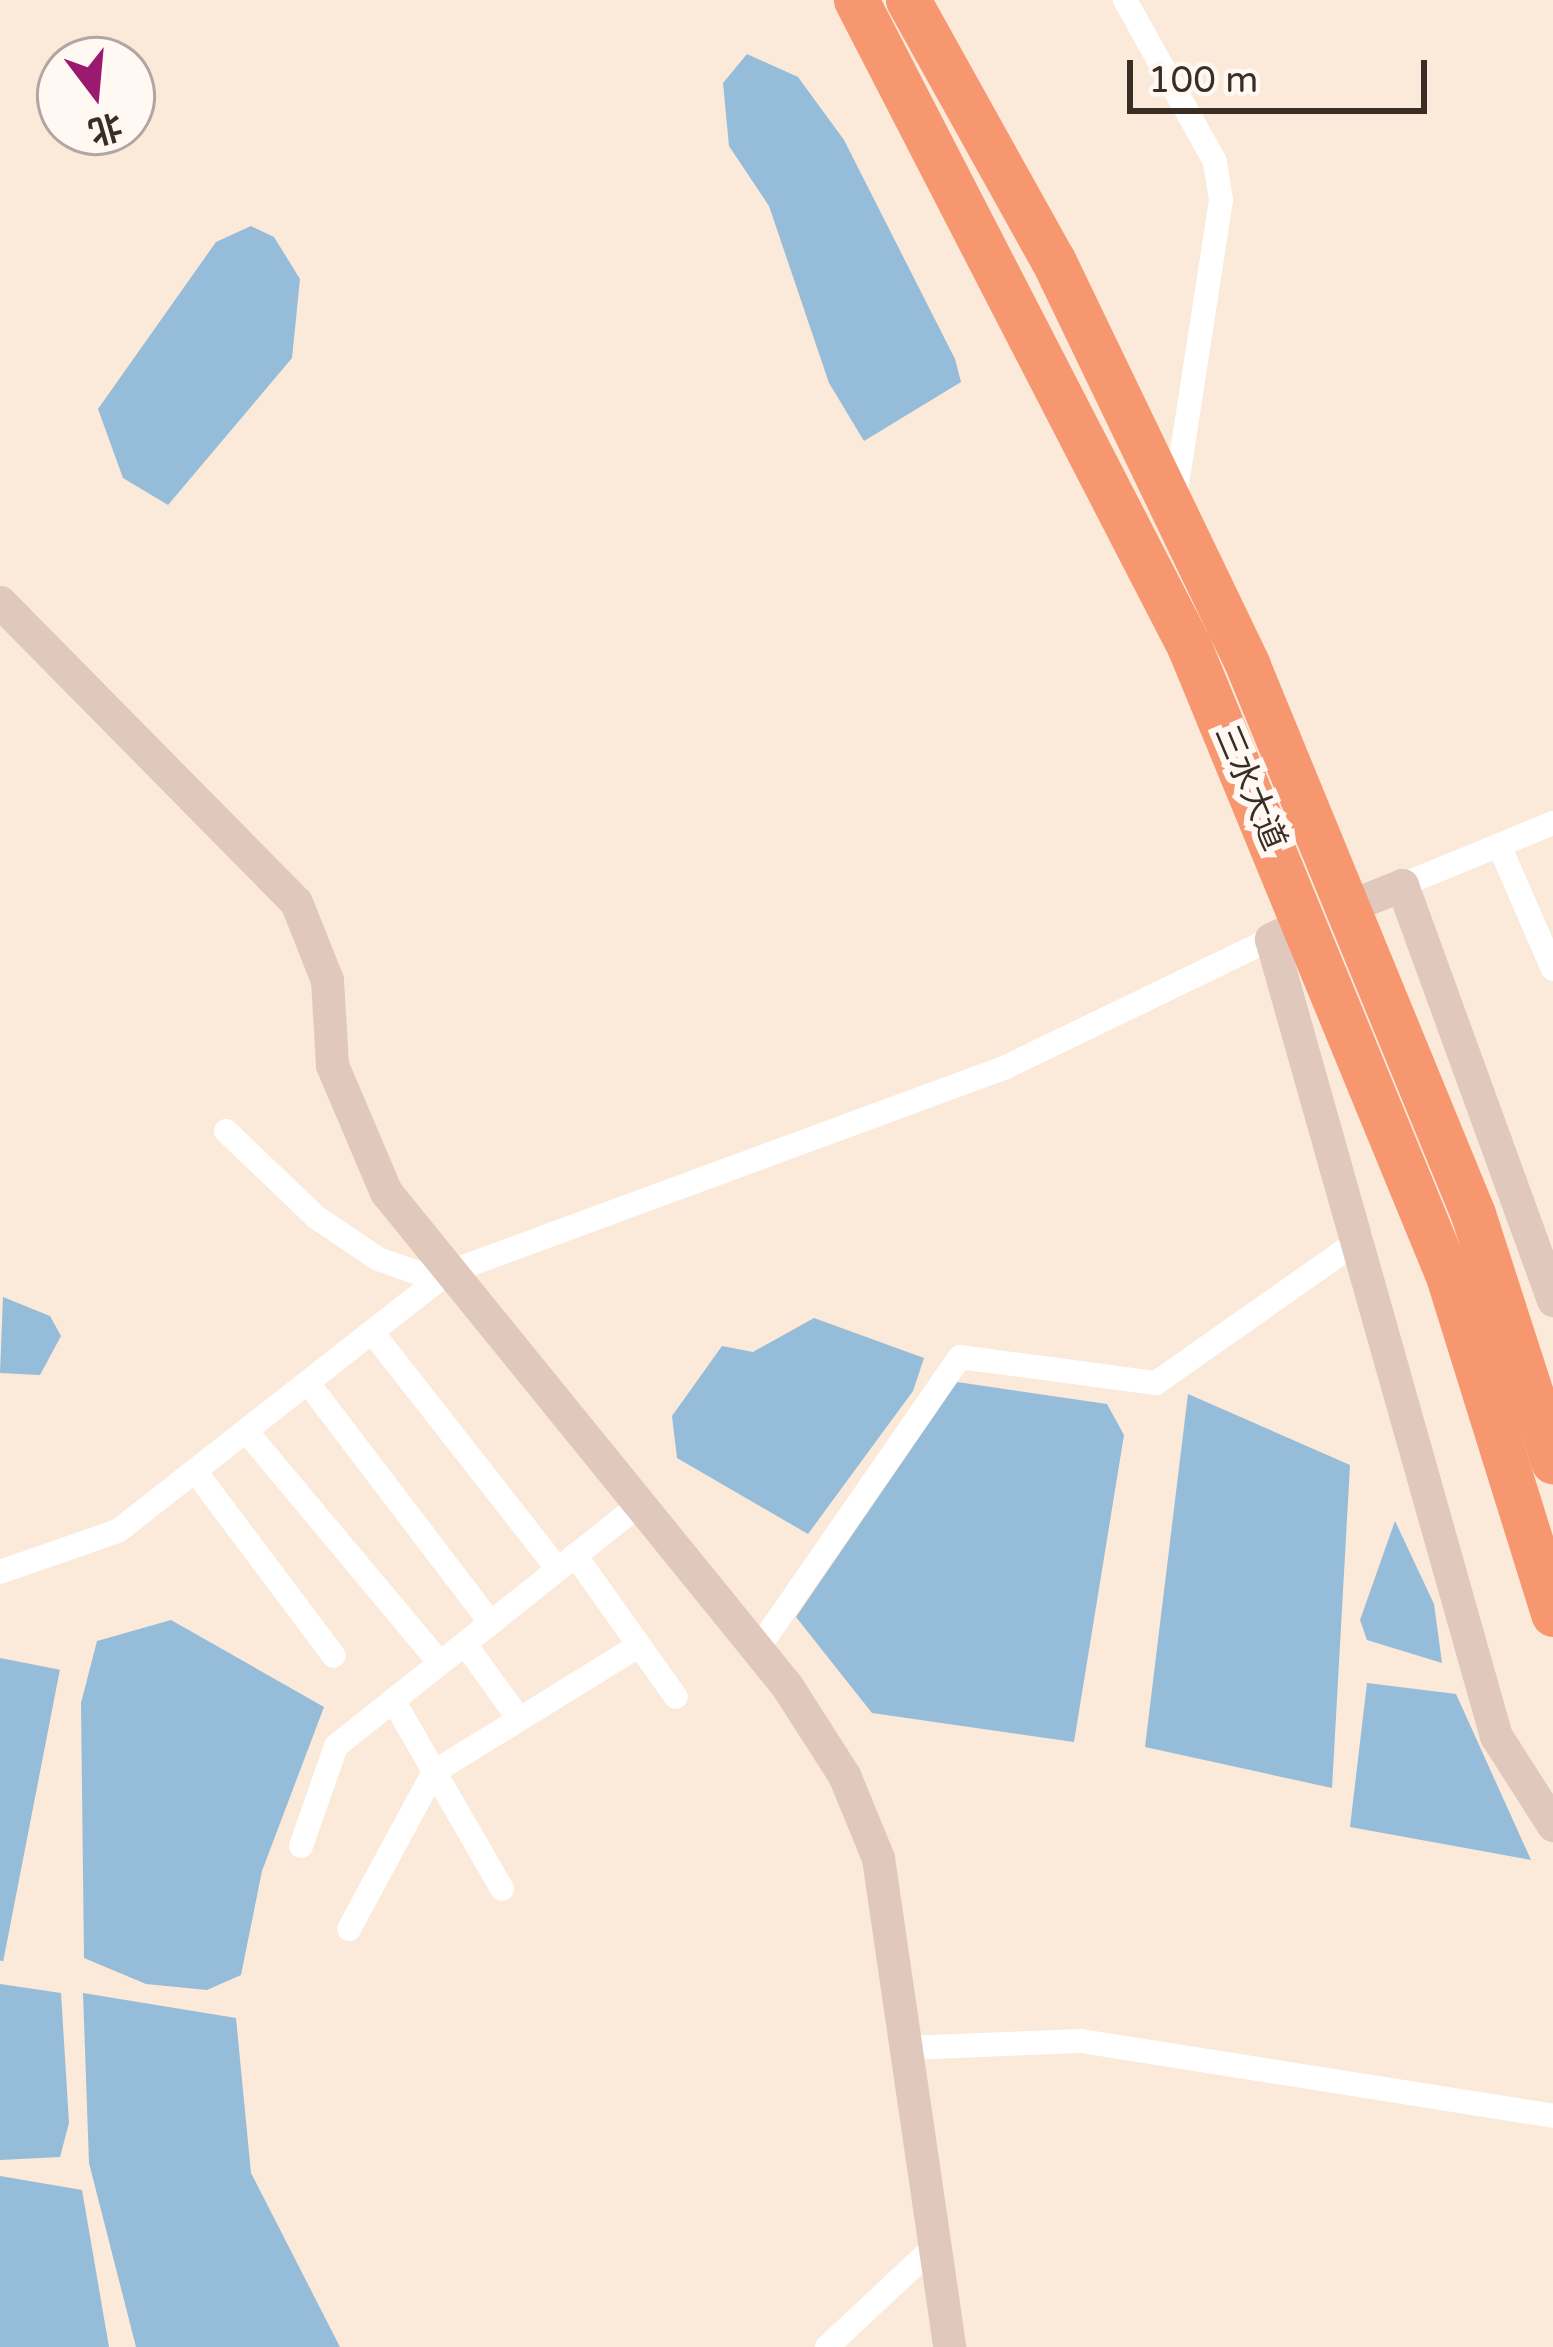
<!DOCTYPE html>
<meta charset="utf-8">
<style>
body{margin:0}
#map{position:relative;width:1553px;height:2347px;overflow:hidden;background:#fbe9d9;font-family:"Varela Round","Noto Sans SC",sans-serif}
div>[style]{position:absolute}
.water>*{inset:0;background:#95bcd9;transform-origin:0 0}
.street>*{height:24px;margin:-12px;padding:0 12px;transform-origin:12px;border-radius:12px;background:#fff}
.secondary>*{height:33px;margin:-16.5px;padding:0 16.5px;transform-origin:16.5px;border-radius:16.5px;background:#e1c8bc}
.highway>*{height:45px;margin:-22.5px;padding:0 22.5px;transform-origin:22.5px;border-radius:22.5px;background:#f6976f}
span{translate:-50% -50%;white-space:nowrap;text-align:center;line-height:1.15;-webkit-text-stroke:12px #fff8f3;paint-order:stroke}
.street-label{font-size:33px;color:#3a2e24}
.north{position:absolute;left:36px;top:36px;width:120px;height:120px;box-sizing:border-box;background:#fff8f3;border:3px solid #b0a7a0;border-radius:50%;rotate:164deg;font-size:33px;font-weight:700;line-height:48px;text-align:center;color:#3a2e24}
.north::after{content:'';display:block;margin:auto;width:42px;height:54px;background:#9a1a6f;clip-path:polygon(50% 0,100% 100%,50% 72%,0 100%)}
.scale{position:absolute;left:1127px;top:60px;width:300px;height:54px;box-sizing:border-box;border:6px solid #3a2e24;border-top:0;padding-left:15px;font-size:36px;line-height:42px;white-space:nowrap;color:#3a2e24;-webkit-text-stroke:9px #fff8f3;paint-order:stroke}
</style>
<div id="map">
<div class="water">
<div style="clip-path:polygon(747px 54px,798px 77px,844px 140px,955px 359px,961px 382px,864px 441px,829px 383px,769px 206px,729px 146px,723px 83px)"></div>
<div style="clip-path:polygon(251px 226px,274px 237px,300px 279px,292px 358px,168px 505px,123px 478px,98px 409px,216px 242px)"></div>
<div style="clip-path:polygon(3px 1297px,50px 1316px,61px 1336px,40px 1375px,0 1373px)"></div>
<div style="clip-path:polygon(814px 1318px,924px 1358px,913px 1391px,808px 1534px,677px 1458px,672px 1416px,722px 1346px,753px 1352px)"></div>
<div style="clip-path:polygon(957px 1382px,1107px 1404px,1124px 1435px,1074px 1742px,872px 1713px,796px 1617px)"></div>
<div style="clip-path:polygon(1188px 1394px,1350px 1465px,1332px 1788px,1145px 1747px)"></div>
<div style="clip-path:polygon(1395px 1521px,1434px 1604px,1442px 1663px,1367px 1640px,1360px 1620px)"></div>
<div style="clip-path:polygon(171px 1620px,324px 1707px,262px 1871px,241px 1975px,207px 1990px,146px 1984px,84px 1958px,81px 1703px,97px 1641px)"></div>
<div style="left:0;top:1658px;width:61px;height:297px;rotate:11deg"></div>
<div style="clip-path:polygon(1367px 1683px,1456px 1694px,1531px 1860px,1350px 1827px)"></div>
<div style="clip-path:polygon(0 1984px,61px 1993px,69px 2123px,60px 2157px,0 2160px)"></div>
<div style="clip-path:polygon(83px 1993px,236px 2018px,251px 2173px,340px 2347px,136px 2347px,89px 2163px)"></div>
<div style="clip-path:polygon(0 2176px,82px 2190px,109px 2347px,0 2347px)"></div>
</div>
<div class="street">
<div style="left:1125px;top:0;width:185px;rotate:60.9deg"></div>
<div style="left:1215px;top:162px;width:38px;rotate:81deg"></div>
<div style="left:1221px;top:200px;width:308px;rotate:98.8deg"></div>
<div style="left:1499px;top:845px;width:135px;rotate:66.5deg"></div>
<div style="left:1402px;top:885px;width:163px;rotate:-22.3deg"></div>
<div style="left:226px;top:1131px;width:124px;rotate:43.7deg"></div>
<div style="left:316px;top:1217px;width:75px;rotate:34.1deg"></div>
<div style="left:378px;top:1259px;width:64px;rotate:19.3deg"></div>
<div style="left:372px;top:1332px;width:301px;rotate:51.9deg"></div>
<div style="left:308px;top:1383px;width:302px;rotate:52.7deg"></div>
<div style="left:246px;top:1431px;width:302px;rotate:50.1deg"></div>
<div style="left:195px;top:1471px;width:231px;rotate:53.1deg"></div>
<div style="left:575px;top:1555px;width:174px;rotate:54.6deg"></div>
<div style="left:0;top:1572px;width:125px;rotate:-19.2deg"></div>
<div style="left:118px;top:1531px;width:418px;rotate:-38.1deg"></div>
<div style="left:447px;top:1273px;width:594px;rotate:-20.21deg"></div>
<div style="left:1004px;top:1068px;width:297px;rotate:-25.8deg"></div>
<div style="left:465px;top:1644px;width:92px;rotate:54.2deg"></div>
<div style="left:757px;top:1650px;width:356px;rotate:-55.3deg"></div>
<div style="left:960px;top:1357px;width:198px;rotate:7.6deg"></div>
<div style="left:1156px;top:1383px;width:251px;rotate:-35.1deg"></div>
<div style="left:393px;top:1700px;width:218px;rotate:60deg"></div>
<div style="left:301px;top:1846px;width:106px;rotate:-70.7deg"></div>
<div style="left:336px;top:1746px;width:384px;rotate:-38.5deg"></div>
<div style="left:349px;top:1929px;width:179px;rotate:-61.6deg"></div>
<div style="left:434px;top:1772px;width:236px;rotate:-31.7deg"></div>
<div style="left:905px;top:2048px;width:176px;rotate:-2.3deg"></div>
<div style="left:1081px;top:2041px;width:478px;rotate:9deg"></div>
<div style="left:827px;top:2347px;width:146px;rotate:-43.1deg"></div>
</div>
<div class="secondary">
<div style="left:0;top:602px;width:421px;rotate:45.4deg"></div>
<div style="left:296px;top:902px;width:84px;rotate:68.3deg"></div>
<div style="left:327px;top:980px;width:85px;rotate:86.6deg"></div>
<div style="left:332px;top:1065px;width:138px;rotate:67deg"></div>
<div style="left:386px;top:1192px;width:636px;rotate:50.93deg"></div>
<div style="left:787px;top:1686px;width:106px;rotate:57.4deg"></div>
<div style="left:844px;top:1775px;width:90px;rotate:67.7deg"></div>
<div style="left:878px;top:1858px;width:494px;rotate:81.7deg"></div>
<div style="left:1352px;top:905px;width:54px;rotate:-21.8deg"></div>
<div style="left:1402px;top:885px;width:442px;rotate:70deg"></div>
<div style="left:1307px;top:922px;width:40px;rotate:155deg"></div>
<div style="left:1271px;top:939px;width:828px;rotate:74.24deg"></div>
<div style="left:1496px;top:1736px;width:106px;rotate:57.4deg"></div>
</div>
<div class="highway">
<div style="left:856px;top:0;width:727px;rotate:62.73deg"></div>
<div style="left:1189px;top:646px;width:681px;rotate:67.65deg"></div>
<div style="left:1448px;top:1276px;width:354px;rotate:72.7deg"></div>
<div style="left:908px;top:0;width:298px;rotate:60.9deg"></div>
<div style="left:1053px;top:260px;width:450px;rotate:64.3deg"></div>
<div style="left:1248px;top:666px;width:592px;rotate:67.68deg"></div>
<div style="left:1473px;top:1214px;width:260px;rotate:72.1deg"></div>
</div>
<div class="street-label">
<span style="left:1250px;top:788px;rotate:67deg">三水大道</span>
</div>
<div class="north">北</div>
<div class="scale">100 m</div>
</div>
